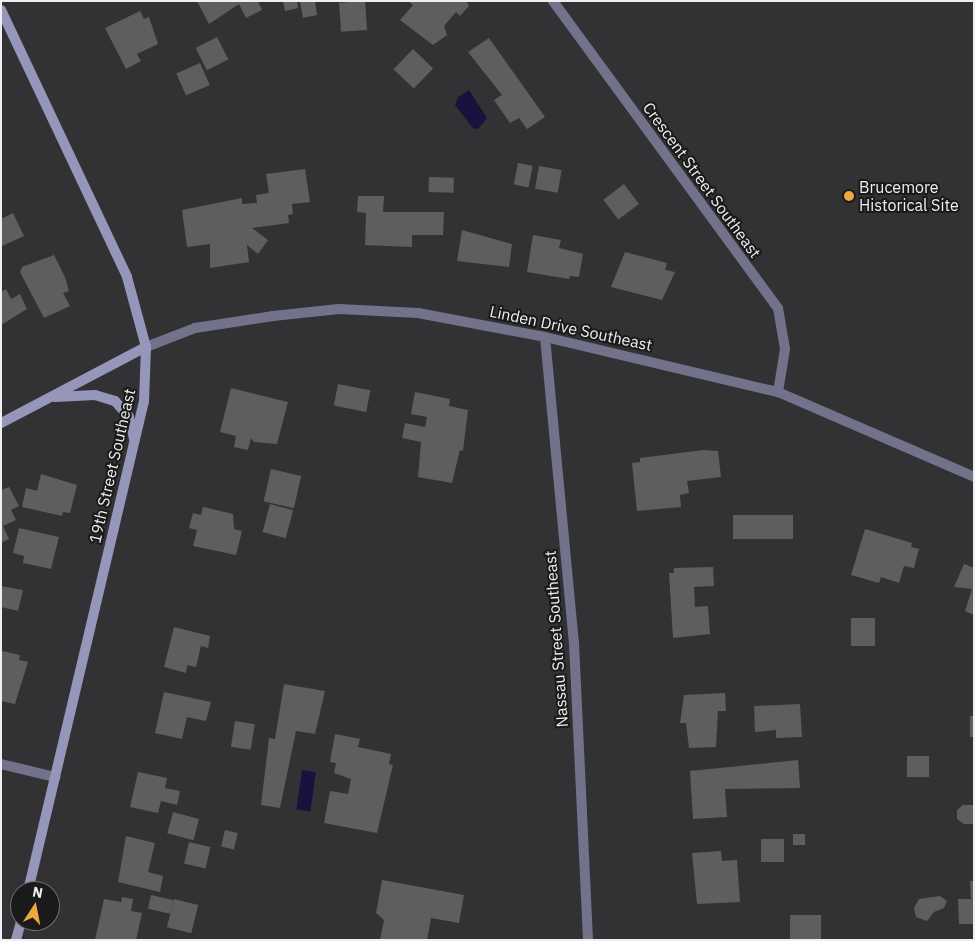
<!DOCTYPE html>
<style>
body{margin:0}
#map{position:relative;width:975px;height:941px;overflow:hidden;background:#323235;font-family:"IBM Plex Sans",sans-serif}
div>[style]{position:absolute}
.water>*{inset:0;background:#19123e;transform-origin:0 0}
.building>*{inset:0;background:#5e5e61;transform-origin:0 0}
.minor>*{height:10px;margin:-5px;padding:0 5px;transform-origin:5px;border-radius:5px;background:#72728a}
.tertiary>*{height:10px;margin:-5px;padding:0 5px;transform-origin:5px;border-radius:5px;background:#72728a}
.secondary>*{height:10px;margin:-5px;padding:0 5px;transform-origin:5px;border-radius:5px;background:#9696bb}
.dots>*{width:14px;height:14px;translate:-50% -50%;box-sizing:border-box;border:2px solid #1a1a1b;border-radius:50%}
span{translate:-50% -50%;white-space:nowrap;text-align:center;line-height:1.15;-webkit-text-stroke:4px #1a1a1b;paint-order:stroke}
.street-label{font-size:16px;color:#efeff1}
.poi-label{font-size:16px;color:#efeff1}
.left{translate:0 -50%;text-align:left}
.frame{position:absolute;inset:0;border:2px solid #efeff1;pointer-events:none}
.north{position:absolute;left:10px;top:881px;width:50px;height:50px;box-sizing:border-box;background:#1a1a1b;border:1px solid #6f6f71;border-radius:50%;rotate:11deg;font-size:14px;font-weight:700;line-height:20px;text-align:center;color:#efeff1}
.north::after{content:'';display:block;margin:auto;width:18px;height:22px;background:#eda83b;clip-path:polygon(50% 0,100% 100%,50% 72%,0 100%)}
</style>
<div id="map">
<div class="water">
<div style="clip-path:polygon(469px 90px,487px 118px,478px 129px,473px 128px,455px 105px,458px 97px)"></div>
<div style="left:302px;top:770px;width:14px;height:40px;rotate:8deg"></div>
</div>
<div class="building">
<div style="clip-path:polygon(197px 1px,258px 1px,262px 10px,246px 18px,239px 4px,209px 24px)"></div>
<div style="clip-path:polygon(283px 1px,297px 1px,298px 8px,285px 11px)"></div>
<div style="clip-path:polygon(300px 1px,315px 1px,317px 15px,303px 18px)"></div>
<div style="left:365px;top:1px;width:29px;height:26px;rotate:86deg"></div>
<div style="clip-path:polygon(408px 1px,466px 1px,469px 6px,460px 16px,456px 12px,444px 26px,447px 35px,433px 45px,400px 20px,413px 5px)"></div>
<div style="clip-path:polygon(140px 11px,144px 19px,149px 17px,158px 44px,137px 54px,141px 61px,126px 69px,105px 28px)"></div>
<div style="left:217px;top:37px;width:25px;height:24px;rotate:63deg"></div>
<div style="clip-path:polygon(489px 38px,545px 117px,527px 129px,519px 118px,510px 123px,494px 100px,502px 95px,468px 52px)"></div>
<div style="left:413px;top:49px;width:28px;height:28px;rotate:44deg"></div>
<div style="left:200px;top:63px;width:24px;height:26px;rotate:66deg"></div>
<div style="left:518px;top:163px;width:15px;height:22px;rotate:11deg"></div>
<div style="left:539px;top:166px;width:23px;height:23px;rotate:10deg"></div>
<div style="clip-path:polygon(305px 169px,310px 202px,292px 204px,293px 214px,288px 215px,289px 223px,252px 228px,268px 240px,258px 254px,247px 245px,249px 262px,210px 268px,210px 244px,187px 247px,182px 210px,242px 198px,242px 204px,257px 203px,256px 195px,269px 193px,266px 174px)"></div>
<div style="left:429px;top:177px;width:25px;height:15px;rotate:2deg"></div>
<div style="left:624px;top:184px;width:25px;height:26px;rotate:53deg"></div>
<div style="clip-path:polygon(358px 196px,384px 196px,383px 212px,444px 212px,443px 235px,412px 235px,412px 247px,365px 245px,366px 213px,357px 212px)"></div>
<div style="clip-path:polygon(13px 213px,24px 236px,2px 246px,1px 219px)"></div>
<div style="clip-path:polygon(462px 230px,512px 244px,509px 267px,457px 261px)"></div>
<div style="clip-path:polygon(533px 235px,561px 240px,559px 248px,583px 254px,579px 277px,570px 276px,569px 279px,527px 272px)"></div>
<div style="clip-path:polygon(625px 252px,667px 263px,665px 270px,675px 272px,662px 300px,611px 287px)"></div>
<div style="clip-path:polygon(54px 255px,65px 277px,69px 291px,63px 293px,70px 306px,44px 318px,20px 272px,22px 267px)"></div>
<div style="clip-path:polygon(6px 289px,11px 299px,20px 294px,27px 309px,1px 325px,1px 292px)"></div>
<div style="left:338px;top:384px;width:33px;height:22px;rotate:11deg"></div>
<div style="clip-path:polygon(231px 388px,288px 402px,277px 444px,254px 442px,251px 438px,248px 450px,234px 447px,236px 436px,220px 432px)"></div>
<div style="clip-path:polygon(415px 392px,450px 399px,449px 406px,468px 410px,463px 451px,460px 450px,452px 483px,418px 477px,421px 442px,402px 438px,405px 423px,425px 427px,427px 417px,411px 414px)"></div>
<div style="clip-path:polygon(703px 450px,718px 451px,721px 477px,687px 481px,689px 493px,680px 495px,681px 507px,637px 511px,632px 463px,640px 462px,640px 458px)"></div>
<div style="left:271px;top:469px;width:31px;height:33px;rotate:13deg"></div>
<div style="clip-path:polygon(41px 474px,77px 485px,70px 513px,63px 512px,62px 516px,22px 507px,26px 488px,37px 491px)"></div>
<div style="clip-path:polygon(9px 487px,19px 506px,11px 510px,16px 520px,3px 526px,9px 539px,1px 543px,1px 490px)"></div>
<div style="left:270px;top:504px;width:24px;height:29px;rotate:15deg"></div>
<div style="clip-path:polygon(203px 507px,233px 514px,234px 529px,242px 531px,236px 555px,193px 546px,197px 530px,189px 528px,193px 513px,201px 515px)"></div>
<div style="left:733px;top:515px;width:60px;height:24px"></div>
<div style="clip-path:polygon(19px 528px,59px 537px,51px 569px,23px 563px,24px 556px,13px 553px)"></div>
<div style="clip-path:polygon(865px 529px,912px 543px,911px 547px,919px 549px,914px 568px,904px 566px,899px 583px,881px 577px,879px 583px,851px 575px)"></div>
<div style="clip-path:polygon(964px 564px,974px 568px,974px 615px,965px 611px,972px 589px,954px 587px)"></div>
<div style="clip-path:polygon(713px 567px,714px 586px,694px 587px,695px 607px,708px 606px,710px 634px,673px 638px,669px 573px,674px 573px,674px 568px)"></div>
<div style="clip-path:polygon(1px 586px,23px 590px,18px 611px,1px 607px)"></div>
<div style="left:851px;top:618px;width:24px;height:28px"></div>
<div style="clip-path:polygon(174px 627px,210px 636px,208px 648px,201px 646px,196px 667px,187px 665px,186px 673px,164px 667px)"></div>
<div style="clip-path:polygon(2px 651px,20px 655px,19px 660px,28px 662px,15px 704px,1px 701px)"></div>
<div style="clip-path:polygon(284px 684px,325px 691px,315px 734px,296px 731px,280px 808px,261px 805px,269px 738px,275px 739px)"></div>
<div style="clip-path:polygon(164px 692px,211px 702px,206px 721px,187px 717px,182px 739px,155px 733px)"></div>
<div style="clip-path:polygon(725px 693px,726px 711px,718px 711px,716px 747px,689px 748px,686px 723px,680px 723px,684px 695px)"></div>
<div style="clip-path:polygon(800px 704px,802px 737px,776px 738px,776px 730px,755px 732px,754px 706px)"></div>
<div style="left:974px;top:716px;width:21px;height:4px;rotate:90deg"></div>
<div style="left:235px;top:721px;width:20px;height:26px;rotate:9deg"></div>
<div style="clip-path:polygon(335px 734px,360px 739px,358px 747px,391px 754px,389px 764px,393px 765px,377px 833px,324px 823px,330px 791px,348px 794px,351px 779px,334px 773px,336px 763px,330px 762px)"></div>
<div style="left:907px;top:756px;width:22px;height:21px"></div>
<div style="clip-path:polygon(798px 760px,800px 788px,725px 789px,727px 817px,693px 819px,690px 771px)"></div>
<div style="clip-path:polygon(138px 772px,167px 778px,165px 788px,180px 791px,177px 805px,161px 801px,158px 813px,130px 807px)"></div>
<div style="clip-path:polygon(963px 805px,974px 805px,974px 824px,964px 824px,957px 819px,957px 810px)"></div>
<div style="left:173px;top:812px;width:27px;height:22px;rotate:15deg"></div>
<div style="left:225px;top:830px;width:13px;height:17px;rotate:13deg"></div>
<div style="left:793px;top:834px;width:12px;height:11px"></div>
<div style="clip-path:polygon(126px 836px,155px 843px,148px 872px,163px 876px,160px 892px,118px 882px)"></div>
<div style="left:761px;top:839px;width:23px;height:23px"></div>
<div style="left:189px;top:842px;width:22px;height:22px;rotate:13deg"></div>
<div style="clip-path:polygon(721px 851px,722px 861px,737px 860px,740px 902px,697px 904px,692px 853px)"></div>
<div style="clip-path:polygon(382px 880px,464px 895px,459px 923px,431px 918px,427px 940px,380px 940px,384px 920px,376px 913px)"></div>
<div style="clip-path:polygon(970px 881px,974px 881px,974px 924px,959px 924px,958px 899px,971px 899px)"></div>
<div style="left:151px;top:895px;width:23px;height:14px;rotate:13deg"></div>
<div style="clip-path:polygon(940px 896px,947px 901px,944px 908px,934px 912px,927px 921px,916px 917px,914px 908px,919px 899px)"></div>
<div style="clip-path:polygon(122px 897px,133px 899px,131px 911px,142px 913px,136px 940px,95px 940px,104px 899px,121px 902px)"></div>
<div style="left:174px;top:899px;width:25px;height:29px;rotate:14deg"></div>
<div style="left:821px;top:915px;width:25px;height:31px;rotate:90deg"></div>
</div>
<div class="minor">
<div style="left:553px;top:1px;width:381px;rotate:53.8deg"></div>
<div style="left:778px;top:308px;width:42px;rotate:80.3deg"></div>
<div style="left:785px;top:349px;width:44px;rotate:99.2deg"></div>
<div style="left:545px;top:337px;width:307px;rotate:84.6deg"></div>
<div style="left:574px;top:643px;width:297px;rotate:87.3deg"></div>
<div style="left:1px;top:764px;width:56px;rotate:13.5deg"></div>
</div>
<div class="tertiary">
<div style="left:146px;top:347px;width:53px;rotate:-21.2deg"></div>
<div style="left:195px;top:328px;width:79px;rotate:-8.7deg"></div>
<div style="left:273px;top:316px;width:66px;rotate:-6.1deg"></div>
<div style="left:339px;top:309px;width:79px;rotate:2.9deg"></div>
<div style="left:418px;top:313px;width:129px;rotate:10.7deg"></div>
<div style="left:545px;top:337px;width:239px;rotate:13.3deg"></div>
<div style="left:778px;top:392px;width:214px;rotate:23.4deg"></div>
</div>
<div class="secondary">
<div style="left:1px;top:10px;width:295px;rotate:64.7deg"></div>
<div style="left:127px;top:277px;width:73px;rotate:74.8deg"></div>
<div style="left:146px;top:347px;width:54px;rotate:92.1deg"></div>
<div style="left:144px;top:401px;width:504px;rotate:103.32deg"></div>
<div style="left:55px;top:397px;width:40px;rotate:-2.9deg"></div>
<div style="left:95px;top:395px;width:21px;rotate:17deg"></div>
<div style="left:115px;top:401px;width:21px;rotate:49deg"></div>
<div style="left:129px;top:417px;width:23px;rotate:77deg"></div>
<div style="left:1px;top:423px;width:164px;rotate:-27.7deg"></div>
<div style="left:16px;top:940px;width:20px;rotate:-75deg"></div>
</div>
<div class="dots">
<div style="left:849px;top:196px;background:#eda83b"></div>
</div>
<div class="street-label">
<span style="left:702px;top:180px;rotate:54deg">Crescent Street Southeast</span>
<span style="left:571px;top:328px;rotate:12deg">Linden Drive Southeast</span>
<span style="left:112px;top:466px;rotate:-77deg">19th Street Southeast</span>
<span style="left:556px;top:639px;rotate:-94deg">Nassau Street Southeast</span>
</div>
<div class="poi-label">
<span class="left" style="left:859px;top:196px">Brucemore<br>Historical Site</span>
</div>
<div class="frame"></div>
<div class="north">N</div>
</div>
